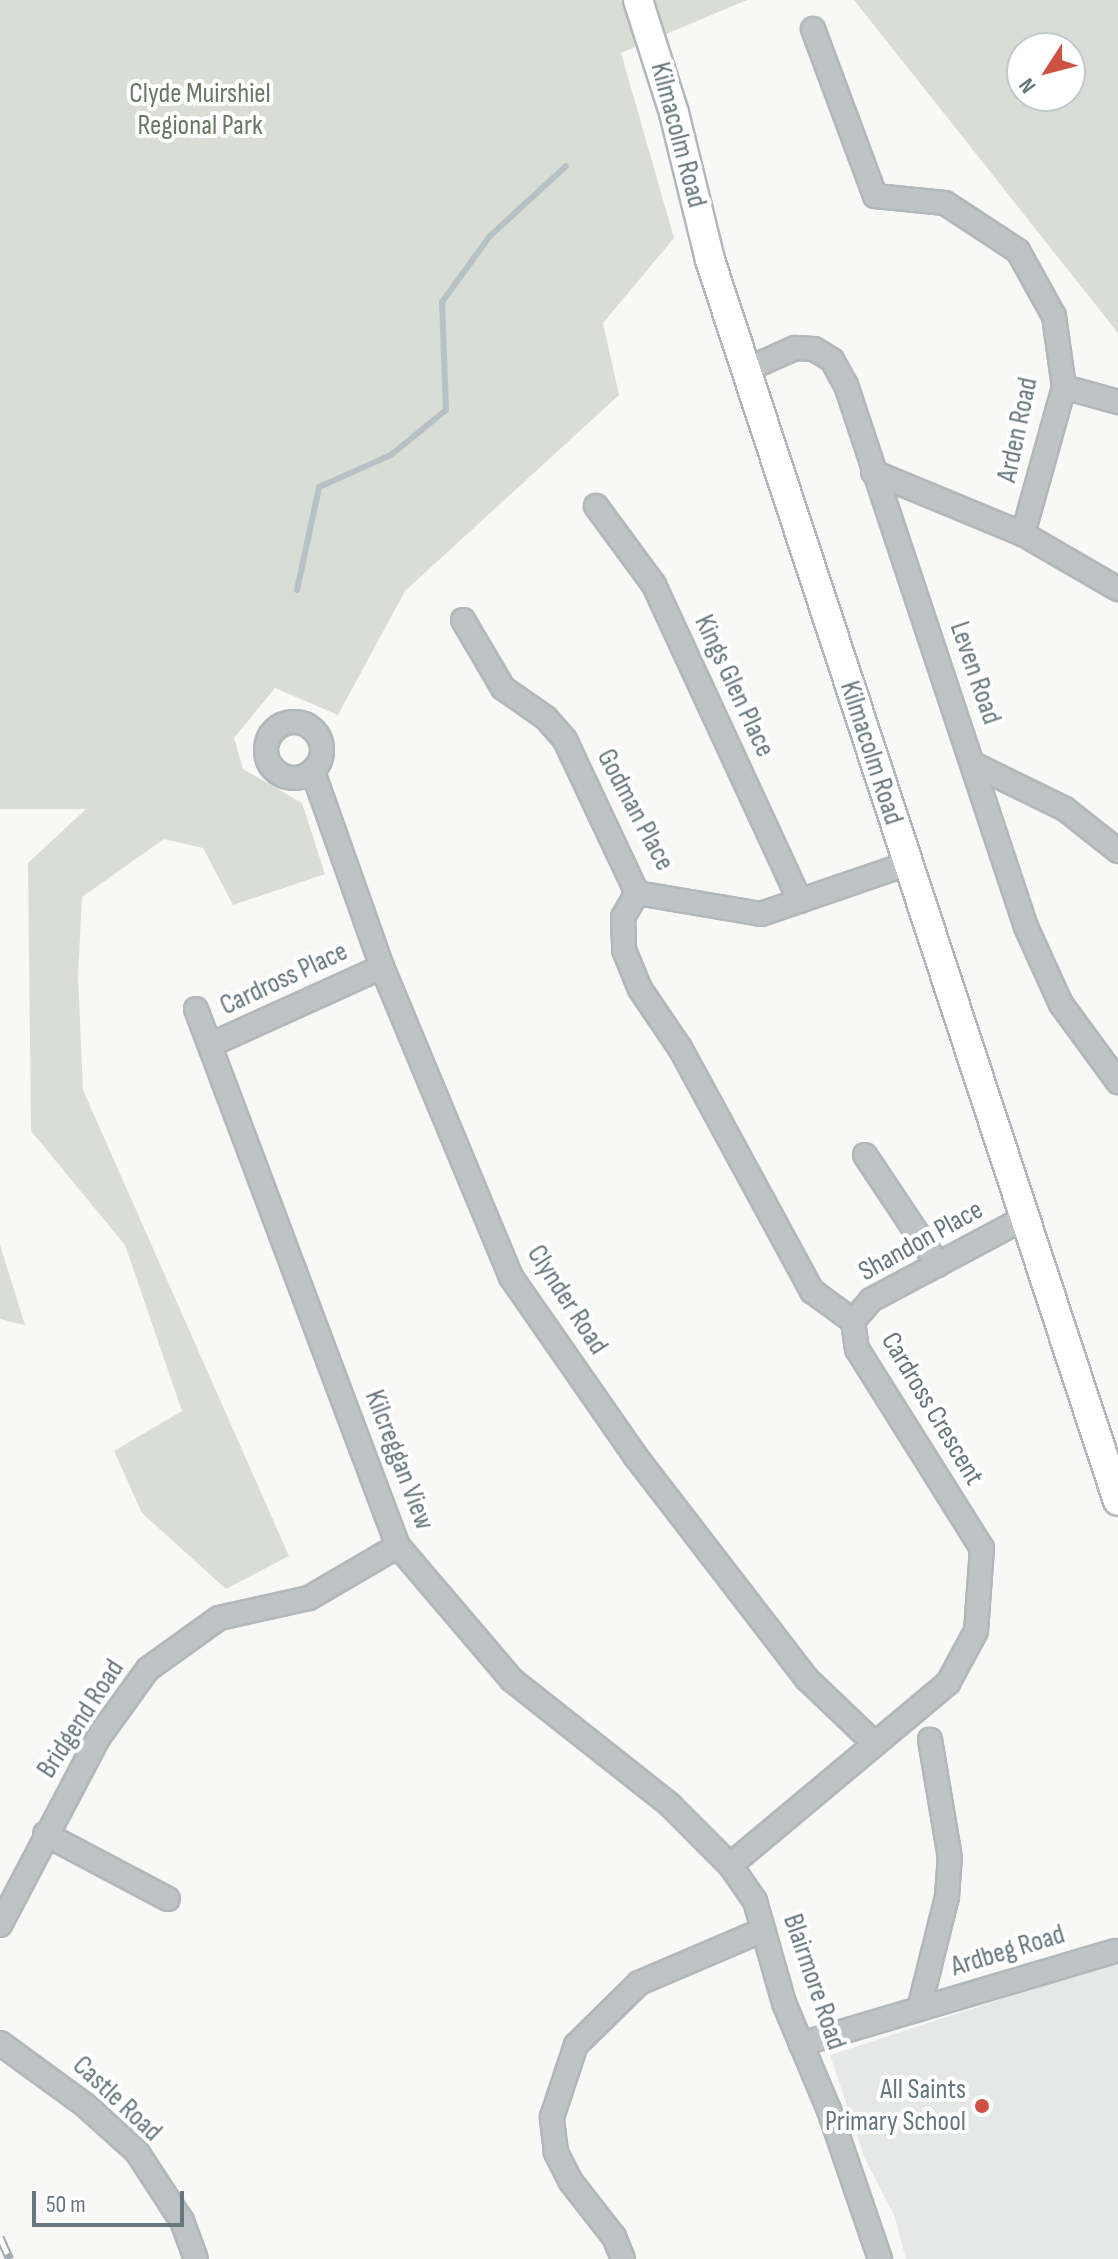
<!DOCTYPE html>
<style>
body{margin:0}
#map{position:relative;width:1118px;height:2259px;overflow:hidden;background:#f8f8f7;font-family:"Sofia Sans Condensed",sans-serif}
div>[style]{position:absolute}
.built>*{inset:0;background:#e6e8e7}
.green>*{inset:0;background:#d9ddd6}
.stream>*{height:6px;margin:-3px;padding:0 3px;transform-origin:3px;border-radius:3px;background:#b6c2c5}
.roads{filter:drop-shadow(2px 0 #b2b8ba) drop-shadow(-2px 0 #b2b8ba) drop-shadow(0 2px #b2b8ba) drop-shadow(0 -2px #b2b8ba)}
.minor>*{height:22px;margin:-11px;padding:0 11px;transform-origin:11px;border-radius:11px;background:#bec3c6}
.minor>.ring{margin:-11px;padding:0;box-sizing:content-box;background:none;border:22px solid #bec3c6;border-radius:50%}
.major>*{height:28px;margin:-14px;padding:0 14px;transform-origin:14px;border-radius:14px;background:#fff}
.rail>*{height:9px;margin-top:-4.5px;transform-origin:0;background:repeating-linear-gradient(90deg,#fff 0 18px,#a1a8ac 0 36px);box-sizing:border-box;border-block:2px solid #a1a8ac}
.dots>*{width:22px;height:22px;translate:-50% -50%;box-sizing:border-box;border:4px solid #fff;border-radius:50%}
span{translate:-50% -50%;white-space:nowrap;text-align:center;line-height:1.15;-webkit-text-stroke:8px #fff;paint-order:stroke}
.park-label{font-size:28px;color:#6a7765}
.street-label{font-size:28px;color:#66777e}
.poi-label{font-size:28px;color:#66777e}
.right{translate:-100% -50%;text-align:right}
.north{position:absolute;left:1006px;top:32px;width:80px;height:80px;box-sizing:border-box;background:#fff;border:2px solid #c2c9cb;border-radius:50%;rotate:234deg;font-size:22px;font-weight:700;line-height:32px;text-align:center;color:#66777e}
.north::after{content:'';display:block;margin:auto;width:28px;height:36px;background:#cf5141;clip-path:polygon(50% 0,100% 100%,50% 72%,0 100%)}
.scale{position:absolute;left:32px;top:2191px;width:152px;height:36px;box-sizing:border-box;border:4px solid #66777e;border-top:0;padding-left:10px;font-size:24px;line-height:28px;white-space:nowrap;color:#66777e;-webkit-text-stroke:6px #fff;paint-order:stroke}
</style>
<div id="map">
<div class="built">
<div style="clip-path:polygon(1118px 1961px,1118px 2259px,906px 2259px,894px 2215px,864px 2157px,830px 2055px)"></div>
</div>
<div class="green">
<div style="clip-path:polygon(0 0,747px 0,621px 53px,674px 238px,603px 323px,619px 395px,405px 591px,338px 715px,275px 688px,234px 738px,243px 769px,302px 803px,325px 874px,233px 905px,203px 848px,164px 839px,82px 897px,78px 976px,83px 1090px,289px 1556px,226px 1589px,142px 1513px,114px 1451px,182px 1411px,125px 1245px,31px 1131px,28px 863px,86px 809px,0 809px)"></div>
<div style="clip-path:polygon(evenodd,854px 0,1118px 0,1118px 333px,854px 0,1022px 48px,1070px 48px,1070px 96px,1022px 96px,1022px 48px)"></div>
<div style="clip-path:polygon(0 1245px,25px 1325px,0 1319px)"></div>
</div>
<div class="stream">
<div style="left:297px;top:590px;width:105px;rotate:-77.9deg"></div>
<div style="left:319px;top:487px;width:79px;rotate:-24deg"></div>
<div style="left:391px;top:455px;width:71px;rotate:-39.3deg"></div>
<div style="left:446px;top:410px;width:108px;rotate:-92.1deg"></div>
<div style="left:442px;top:302px;width:82px;rotate:-54deg"></div>
<div style="left:490px;top:236px;width:103px;rotate:-42.6deg"></div>
</div>
<div class="roads">
<div class="minor">
<div style="left:813px;top:29px;width:178px;rotate:69.6deg"></div>
<div style="left:875px;top:196px;width:70px;rotate:5.7deg"></div>
<div style="left:945px;top:203px;width:87px;rotate:33.3deg"></div>
<div style="left:1018px;top:251px;width:74px;rotate:61deg"></div>
<div style="left:1054px;top:316px;width:72px;rotate:82deg"></div>
<div style="left:1064px;top:387px;width:153px;rotate:105.6deg"></div>
<div style="left:746px;top:370px;width:54px;rotate:-24.2deg"></div>
<div style="left:795px;top:348px;width:19px;rotate:3deg"></div>
<div style="left:814px;top:349px;width:21px;rotate:31deg"></div>
<div style="left:832px;top:360px;width:29px;rotate:61deg"></div>
<div style="left:846px;top:385px;width:571px;rotate:71.63deg"></div>
<div style="left:1026px;top:927px;width:85px;rotate:65.6deg"></div>
<div style="left:1061px;top:1004px;width:97px;rotate:53.8deg"></div>
<div style="left:1064px;top:387px;width:56px;rotate:15.5deg"></div>
<div style="left:873px;top:472px;width:162px;rotate:22.5deg"></div>
<div style="left:1023px;top:534px;width:110px;rotate:30.1deg"></div>
<div style="left:596px;top:506px;width:98px;rotate:53.7deg"></div>
<div style="left:654px;top:585px;width:348px;rotate:65.2deg"></div>
<div style="left:463px;top:620px;width:79px;rotate:59.5deg"></div>
<div style="left:503px;top:688px;width:52px;rotate:34.9deg"></div>
<div style="left:546px;top:718px;width:29px;rotate:49deg"></div>
<div style="left:565px;top:740px;width:169px;rotate:64.8deg"></div>
<div style="left:637px;top:893px;width:126px;rotate:9.6deg"></div>
<div style="left:761px;top:914px;width:154px;rotate:-18.9deg"></div>
<div class="ring" style="left:266px;top:722px;width:34px;height:34px"></div>
<div style="left:975px;top:765px;width:100px;rotate:26.1deg"></div>
<div style="left:1065px;top:809px;width:68px;rotate:38.4deg"></div>
<div style="left:313px;top:772px;width:207px;rotate:70.5deg"></div>
<div style="left:382px;top:967px;width:336px;rotate:67.4deg"></div>
<div style="left:511px;top:1277px;width:219px;rotate:55.2deg"></div>
<div style="left:636px;top:1457px;width:280px;rotate:52.4deg"></div>
<div style="left:807px;top:1679px;width:94px;rotate:43.7deg"></div>
<div style="left:637px;top:893px;width:28px;rotate:120deg"></div>
<div style="left:623px;top:917px;width:33px;rotate:88deg"></div>
<div style="left:624px;top:950px;width:42px;rotate:67.7deg"></div>
<div style="left:640px;top:989px;width:71px;rotate:55.9deg"></div>
<div style="left:680px;top:1048px;width:277px;rotate:61.5deg"></div>
<div style="left:812px;top:1291px;width:51px;rotate:36.2deg"></div>
<div style="left:853px;top:1321px;width:28px;rotate:82deg"></div>
<div style="left:857px;top:1349px;width:235px;rotate:57.9deg"></div>
<div style="left:982px;top:1548px;width:83px;rotate:94.1deg"></div>
<div style="left:976px;top:1631px;width:59px;rotate:118.3deg"></div>
<div style="left:948px;top:1683px;width:284px;rotate:140.1deg"></div>
<div style="left:196px;top:1009px;width:574px;rotate:69.39deg"></div>
<div style="left:398px;top:1546px;width:176px;rotate:49.6deg"></div>
<div style="left:512px;top:1680px;width:201px;rotate:38.3deg"></div>
<div style="left:670px;top:1805px;width:85px;rotate:45deg"></div>
<div style="left:730px;top:1865px;width:44px;rotate:55.2deg"></div>
<div style="left:755px;top:1901px;width:106px;rotate:74.1deg"></div>
<div style="left:784px;top:2003px;width:116px;rotate:67.2deg"></div>
<div style="left:829px;top:2110px;width:157px;rotate:71.1deg"></div>
<div style="left:210px;top:1045px;width:189px;rotate:-24.4deg"></div>
<div style="left:865px;top:1155px;width:132px;rotate:56.4deg"></div>
<div style="left:853px;top:1321px;width:28px;rotate:-49deg"></div>
<div style="left:871px;top:1300px;width:172px;rotate:-28.1deg"></div>
<div style="left:45px;top:1834px;width:139px;rotate:27.9deg"></div>
<div style="left:0;top:1925px;width:211px;rotate:-62.3deg"></div>
<div style="left:98px;top:1738px;width:85px;rotate:-54.1deg"></div>
<div style="left:148px;top:1669px;width:87px;rotate:-35.7deg"></div>
<div style="left:219px;top:1618px;width:92px;rotate:-12.5deg"></div>
<div style="left:309px;top:1598px;width:103px;rotate:-30.3deg"></div>
<div style="left:919px;top:2009px;width:115px;rotate:-76deg"></div>
<div style="left:947px;top:1897px;width:39px;rotate:-86deg"></div>
<div style="left:950px;top:1858px;width:120px;rotate:-99.6deg"></div>
<div style="left:0;top:2043px;width:105px;rotate:36.1deg"></div>
<div style="left:85px;top:2105px;width:70px;rotate:42.1deg"></div>
<div style="left:137px;top:2152px;width:82px;rotate:56.9deg"></div>
<div style="left:182px;top:2221px;width:40px;rotate:69.8deg"></div>
<div style="left:801px;top:2044px;width:327px;rotate:-16.5deg"></div>
<div style="left:623px;top:2259px;width:24px;rotate:-112deg"></div>
<div style="left:614px;top:2237px;width:70px;rotate:-128deg"></div>
<div style="left:571px;top:2182px;width:34px;rotate:-117deg"></div>
<div style="left:556px;top:2152px;width:35px;rotate:-97deg"></div>
<div style="left:552px;top:2117px;width:76px;rotate:-71.6deg"></div>
<div style="left:576px;top:2045px;width:88px;rotate:-44.5deg"></div>
<div style="left:639px;top:1983px;width:135px;rotate:-23.1deg"></div>
</div>
<div class="major">
<div style="left:638px;top:0;width:119px;rotate:72.3deg"></div>
<div style="left:674px;top:113px;width:151px;rotate:76.2deg"></div>
<div style="left:710px;top:260px;width:1306px;rotate:71.8deg"></div>
</div>
</div>
<div class="rail">
<div style="left:0;top:2237px;width:24px;rotate:66deg"></div>
</div>
<div class="dots">
<div style="left:982px;top:2106px;background:#cf5141"></div>
</div>
<div class="park-label">
<span style="left:200px;top:110px">Clyde Muirshiel<br>Regional Park</span>
</div>
<div class="street-label">
<span style="left:678px;top:135px;rotate:75deg">Kilmacolm Road</span>
<span style="left:1018px;top:430px;rotate:-78deg">Arden Road</span>
<span style="left:975px;top:673px;rotate:71deg">Leven Road</span>
<span style="left:734px;top:686px;rotate:65deg">Kings Glen Place</span>
<span style="left:871px;top:753px;rotate:72deg">Kilmacolm Road</span>
<span style="left:635px;top:810px;rotate:62deg">Godman Place</span>
<span style="left:284px;top:979px;rotate:-25deg">Cardross Place</span>
<span style="left:921px;top:1241px;rotate:-29deg">Shandon Place</span>
<span style="left:567px;top:1300px;rotate:57deg">Clynder Road</span>
<span style="left:932px;top:1409px;rotate:59deg">Cardross Crescent</span>
<span style="left:399px;top:1460px;rotate:69deg">Kilcreggan View</span>
<span style="left:81px;top:1719px;rotate:-57deg">Bridgend Road</span>
<span style="left:1008px;top:1951px;rotate:-17deg">Ardbeg Road</span>
<span style="left:814px;top:1982px;rotate:71deg">Blairmore Road</span>
<span style="left:117px;top:2099px;rotate:43deg">Castle Road</span>
</div>
<div class="poi-label">
<span class="right" style="left:966px;top:2106px">All Saints<br>Primary School</span>
</div>
<div class="north">N</div>
<div class="scale">50 m</div>
</div>
